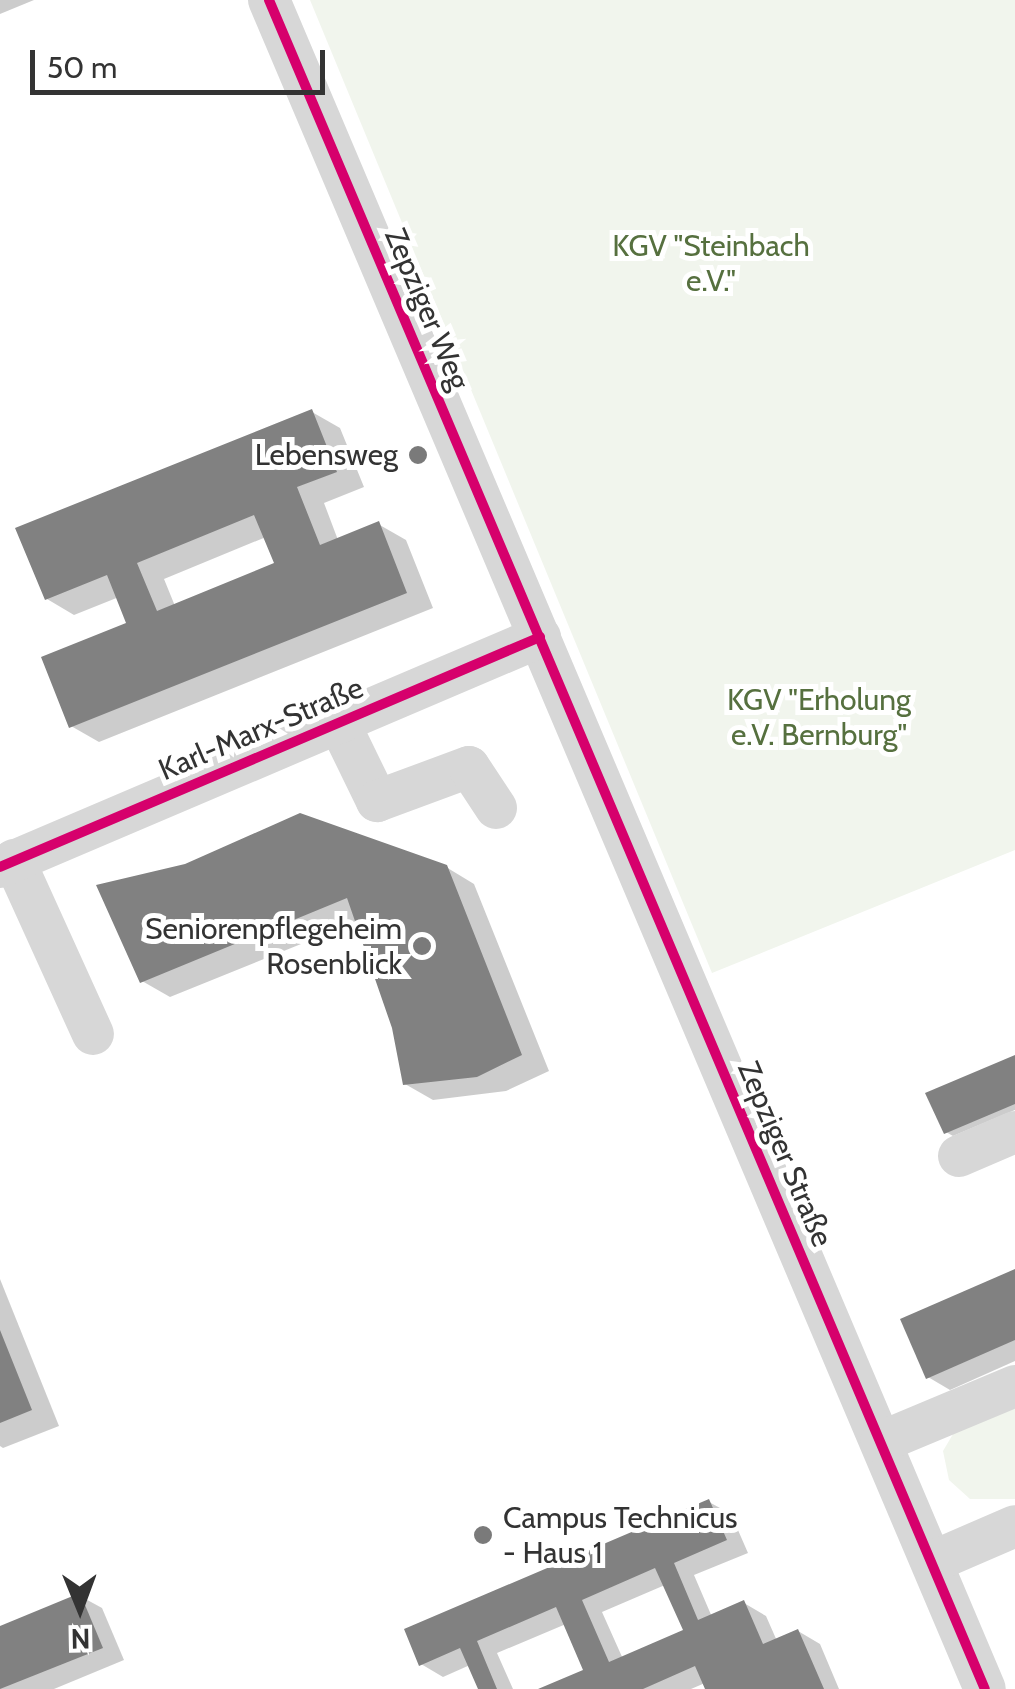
<!DOCTYPE html>
<meta charset="utf-8">
<style>
body{margin:0}
#map{position:relative;width:1015px;height:1689px;overflow:hidden;background:#fff;font-family:Cabin,sans-serif}
div>[style]{position:absolute}
.green>*{inset:0;background:#f1f5ed}
.shadow>*{inset:0;background:#0003}
.building>*{inset:0;background:#818181}
.minor>*{height:42px;margin:-21px;padding:0 21px;transform-origin:21px;border-radius:21px;background:#d7d7d7}
.cycleway>*{height:10px;margin:-5px;padding:0 5px;transform-origin:5px;border-radius:5px;background:#d6006c}
.dots>*{width:28px;height:28px;translate:-50% -50%;box-sizing:border-box;border:5px solid #fff;border-radius:50%}
span{translate:-50% -50%;white-space:nowrap;text-align:center;line-height:1.15;-webkit-text-stroke:10px #fff;paint-order:stroke}
.park-label{font-size:30px;color:#56703f}
.street-label{font-size:30px;color:#333}
.poi-label{font-size:30px;color:#333}
.right{translate:-100% -50%;text-align:right}
.left{translate:0 -50%;text-align:left}
.north{position:absolute;left:30px;top:1559px;width:100px;height:100px;-webkit-text-stroke:8px #fff;paint-order:stroke;rotate:179deg;font-size:28px;font-weight:700;line-height:40px;text-align:center;color:#333}
.north::after{content:'';display:block;margin:auto;width:35px;height:45px;background:#333;clip-path:polygon(50% 0,100% 100%,50% 72%,0 100%)}
.scale{position:absolute;left:30px;top:50px;width:295px;height:45px;box-sizing:border-box;border:5px solid #333;border-top:0;padding-left:12px;font-size:30px;line-height:35px;white-space:nowrap;color:#333;-webkit-text-stroke:8px #fff;paint-order:stroke}
</style>
<div id="map">
<div class="green">
<div style="clip-path:polygon(310px 0,1015px 0,1015px 850px,712px 973px)"></div>
<div style="clip-path:polygon(1015px 1404px,1015px 1499px,970px 1499px,949px 1480px,943px 1451px,956px 1429px)"></div>
</div>
<div class="shadow">
<div style="clip-path:polygon(0 0,34px 0,0 14px)"></div>
<div style="clip-path:polygon(evenodd,312px 412px,340px 428px,364px 487px,324px 503px,338px 540px,378px 524px,406px 540px,433px 608px,99px 742px,71px 726px,130px 625px,119px 597px,74px 615px,47px 599px,312px 412px,266px 537px,277px 564px,175px 606px,164px 579px,266px 537px)"></div>
<div style="clip-path:polygon(446px 867px,474px 884px,549px 1071px,506px 1091px,433px 1100px,405px 1084px,395px 1027px,358px 921px,170px 997px,142px 981px,100px 887px)"></div>
<div style="clip-path:polygon(1015px 1057px,1015px 1110px,953px 1136px,946px 1132px)"></div>
<div style="clip-path:polygon(1015px 1272px,1015px 1361px,950px 1390px,928px 1377px)"></div>
<div style="clip-path:polygon(0 1279px,59px 1426px,3px 1448px,0 1446px)"></div>
<div style="clip-path:polygon(evenodd,709px 1502px,731px 1514px,748px 1553px,694px 1575px,712px 1617px,744px 1603px,766px 1616px,777px 1641px,798px 1631px,820px 1644px,839px 1689px,708px 1689px,705px 1683px,691px 1689px,545px 1689px,587px 1671px,566px 1624px,497px 1653px,513px 1689px,481px 1689px,470px 1665px,443px 1677px,421px 1664px,709px 1502px,665px 1585px,686px 1631px,623px 1659px,602px 1612px,665px 1585px)"></div>
<div style="clip-path:polygon(80px 1596px,102px 1608px,124px 1660px,54px 1689px,0 1689px,0 1628px)"></div>
</div>
<div class="building">
<div style="clip-path:polygon(evenodd,312px 409px,337px 472px,297px 487px,320px 545px,379px 521px,407px 593px,69px 728px,41px 657px,126px 623px,107px 575px,45px 600px,15px 528px,312px 409px,254px 515px,274px 563px,157px 611px,137px 563px,254px 515px)"></div>
<div style="clip-path:polygon(300px 813px,447px 865px,522px 1055px,477px 1077px,403px 1085px,392px 1028px,347px 898px,140px 983px,96px 885px,185px 864px)"></div>
<div style="clip-path:polygon(1015px 1055px,1015px 1104px,944px 1134px,925px 1093px)"></div>
<div style="clip-path:polygon(1015px 1269px,1015px 1340px,926px 1379px,900px 1319px)"></div>
<div style="clip-path:polygon(0 1330px,32px 1410px,0 1423px)"></div>
<div style="clip-path:polygon(evenodd,709px 1499px,727px 1540px,674px 1563px,698px 1620px,744px 1600px,763px 1644px,798px 1629px,824px 1689px,705px 1689px,695px 1666px,643px 1689px,538px 1689px,583px 1670px,556px 1607px,477px 1641px,497px 1689px,478px 1689px,460px 1648px,419px 1666px,404px 1629px,709px 1499px,655px 1568px,683px 1630px,609px 1662px,582px 1600px,655px 1568px)"></div>
<div style="clip-path:polygon(80px 1593px,103px 1648px,0 1689px,0 1626px)"></div>
</div>
<div class="minor">
<div style="left:269px;top:0;width:1834px;rotate:67.03deg"></div>
<div style="left:339px;top:723px;width:87px;rotate:64deg"></div>
<div style="left:377px;top:801px;width:98px;rotate:-20.3deg"></div>
<div style="left:469px;top:767px;width:49px;rotate:56.6deg"></div>
<div style="left:14px;top:860px;width:191px;rotate:65.6deg"></div>
<div style="left:0;top:867px;width:587px;rotate:-23.07deg"></div>
<div style="left:959px;top:1156px;width:61px;rotate:-23.2deg"></div>
<div style="left:881px;top:1442px;width:145px;rotate:-22.7deg"></div>
<div style="left:932px;top:1562px;width:90px;rotate:-23.4deg"></div>
</div>
<div class="cycleway">
<div style="left:269px;top:0;width:1834px;rotate:67.03deg"></div>
<div style="left:0;top:867px;width:587px;rotate:-23.07deg"></div>
</div>
<div class="dots">
<div style="left:418px;top:455px;background:#7a7a7a"></div>
<div style="left:422px;top:946px;background:#7a7a7a"></div>
<div style="left:483px;top:1535px;background:#7a7a7a"></div>
</div>
<div class="park-label">
<span style="left:711px;top:263px">KGV "Steinbach<br>e.V."</span>
<span style="left:819px;top:717px">KGV "Erholung<br>e.V. Bernburg"</span>
</div>
<div class="street-label">
<span style="left:427px;top:309px;rotate:67deg">Zepziger Weg</span>
<span style="left:261px;top:729px;rotate:-23deg">Karl-Marx-Straße</span>
<span style="left:785px;top:1154px;rotate:67deg">Zepziger Straße</span>
</div>
<div class="poi-label">
<span class="right" style="left:398px;top:455px">Lebensweg</span>
<span class="right" style="left:402px;top:946px">Seniorenpflegeheim<br>Rosenblick</span>
<span class="left" style="left:503px;top:1535px">Campus Technicus<br>- Haus 1</span>
</div>
<div class="north">N</div>
<div class="scale">50 m</div>
</div>
